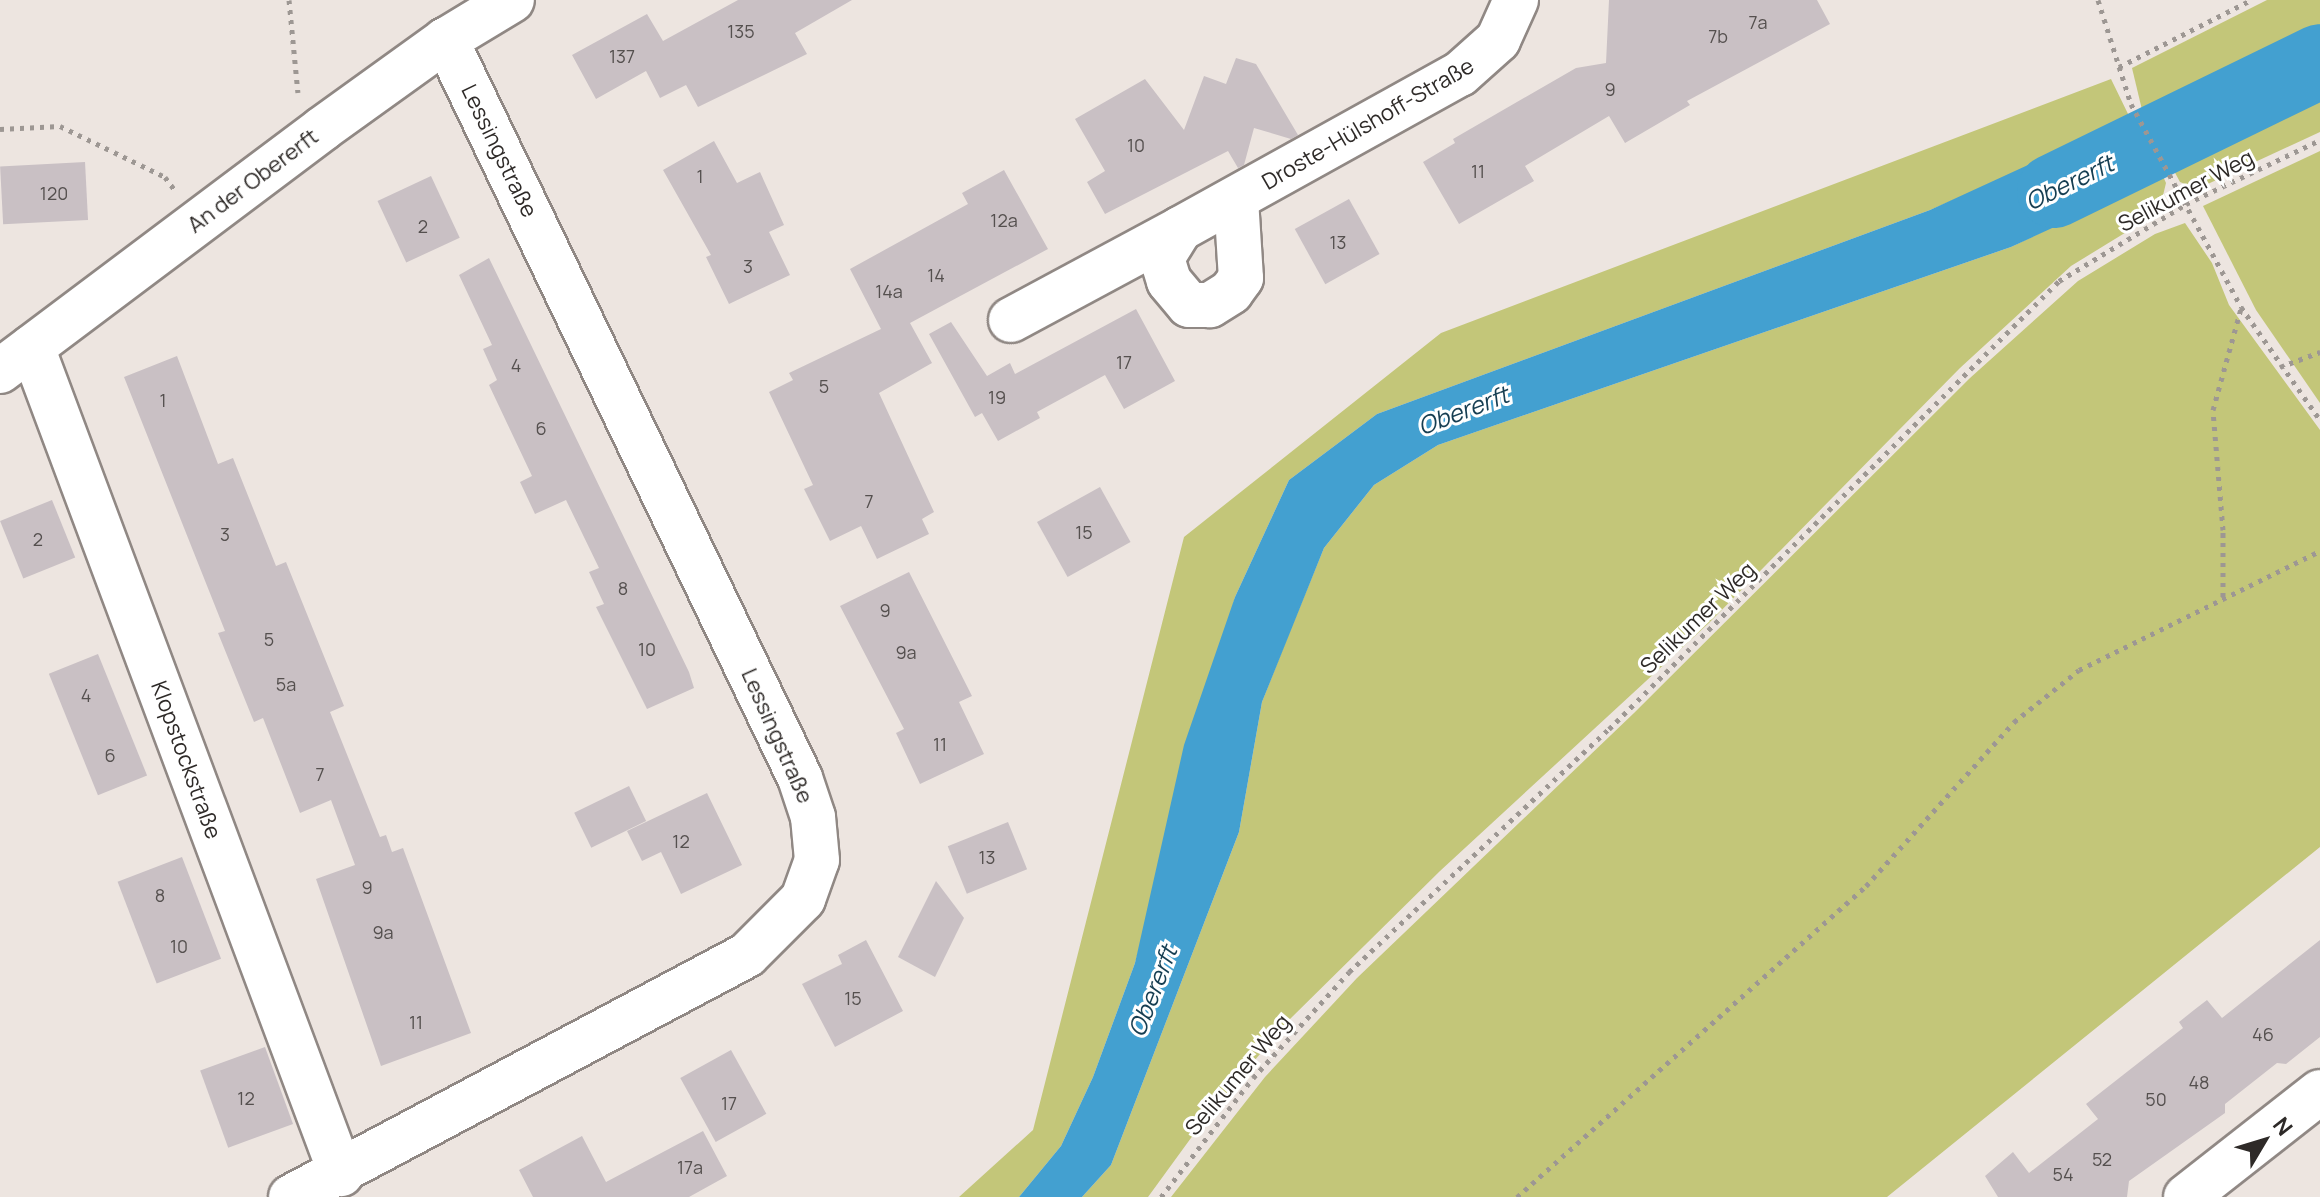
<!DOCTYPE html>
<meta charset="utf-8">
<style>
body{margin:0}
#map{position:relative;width:2320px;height:1197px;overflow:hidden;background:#ede5e0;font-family:Manrope,sans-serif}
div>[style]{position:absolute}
.green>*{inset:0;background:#c3c679}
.water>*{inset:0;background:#43a0d0}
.river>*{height:74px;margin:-37px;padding:0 37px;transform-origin:37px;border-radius:37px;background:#43a0d0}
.building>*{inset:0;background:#c9c0c4;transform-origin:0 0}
.path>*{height:5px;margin-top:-2.5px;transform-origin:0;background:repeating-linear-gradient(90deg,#9d9793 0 4px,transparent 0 10px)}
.roads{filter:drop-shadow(2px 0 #908884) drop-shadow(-2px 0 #908884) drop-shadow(0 2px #908884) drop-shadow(0 -2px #908884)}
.minor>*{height:44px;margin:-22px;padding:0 22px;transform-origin:22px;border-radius:22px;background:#fff}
span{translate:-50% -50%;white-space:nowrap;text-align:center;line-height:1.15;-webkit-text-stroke:6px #fff;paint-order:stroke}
.number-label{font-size:18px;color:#55504f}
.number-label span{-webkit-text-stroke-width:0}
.street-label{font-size:22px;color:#2e2a28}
.water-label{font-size:24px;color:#163e52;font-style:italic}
.north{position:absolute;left:2224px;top:1101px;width:80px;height:80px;-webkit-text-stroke:6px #fff;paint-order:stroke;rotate:52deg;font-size:22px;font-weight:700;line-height:32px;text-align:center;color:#2e2a28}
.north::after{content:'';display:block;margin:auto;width:28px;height:36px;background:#2e2a28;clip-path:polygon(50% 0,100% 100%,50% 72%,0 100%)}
</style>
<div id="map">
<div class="green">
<div style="clip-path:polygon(2267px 0,2320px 0,2320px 26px,2143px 114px,2132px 68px)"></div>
<div style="clip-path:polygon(2111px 79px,2130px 118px,2050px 158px,1930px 210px,1377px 414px,1289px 480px,1235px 597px,1135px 963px,1093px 1077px,1061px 1146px,1019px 1197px,959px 1197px,1033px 1130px,1184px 537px,1441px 333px)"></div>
<div style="clip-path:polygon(2320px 94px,2320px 132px,2197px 189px,2180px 182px,2173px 169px)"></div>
<div style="clip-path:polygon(2320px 151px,2320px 403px,2256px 310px,2203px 206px)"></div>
<div style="clip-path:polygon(2162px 174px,2166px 183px,2159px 212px,2071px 266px,1960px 368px,1709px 623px,1440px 871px,1289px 1020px,1207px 1116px,1148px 1197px,1082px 1197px,1111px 1165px,1239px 832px,1262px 702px,1288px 636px,1324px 548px,1374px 485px,1438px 445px,2011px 247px)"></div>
<div style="clip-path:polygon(2185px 223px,2212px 263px,2229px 305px,2320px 430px,2320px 847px,1887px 1197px,1171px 1197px,1265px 1077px,1357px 978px,1634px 713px,1970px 378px,2078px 281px,2155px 234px)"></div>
</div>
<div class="water">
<div style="clip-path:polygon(2320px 26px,2320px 94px,2173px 169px,2143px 114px)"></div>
<div style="clip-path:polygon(2130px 118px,2162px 174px,2122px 196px,2011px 247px,1438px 445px,1374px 485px,1324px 548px,1262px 702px,1239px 832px,1111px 1165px,1082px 1197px,1019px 1197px,1061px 1146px,1093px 1077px,1135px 963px,1184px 745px,1235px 597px,1289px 480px,1377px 414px,1930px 210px)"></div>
</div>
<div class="river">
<div style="left:2054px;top:191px;width:296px;rotate:-26deg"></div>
</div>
<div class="building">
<div style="clip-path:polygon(738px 0,852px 0,795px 33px,807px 54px,698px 107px,686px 85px,660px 98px,646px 71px,596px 99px,572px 55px,647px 14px,663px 41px)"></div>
<div style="clip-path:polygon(1609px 0,1817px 0,1830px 24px,1687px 101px,1690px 105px,1625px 143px,1609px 116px,1525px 166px,1534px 181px,1459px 224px,1423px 162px,1455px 143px,1453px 139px,1576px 68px,1606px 63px)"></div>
<div style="clip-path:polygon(1236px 58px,1256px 64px,1298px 135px,1291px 139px,1254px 128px,1244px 165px,1238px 168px,1228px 151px,1105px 214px,1087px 182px,1105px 171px,1075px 119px,1145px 79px,1184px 130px,1204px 76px,1226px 84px)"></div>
<div style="clip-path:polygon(714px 141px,737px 183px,760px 172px,784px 225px,769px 232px,790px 275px,729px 304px,706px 257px,711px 255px,663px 170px)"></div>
<div style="left:85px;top:162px;width:58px;height:85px;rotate:87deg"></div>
<div style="clip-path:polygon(1004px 170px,1048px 249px,910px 323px,932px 363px,879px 393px,934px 512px,922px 519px,929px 534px,877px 559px,861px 526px,830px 541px,804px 489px,813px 485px,769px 392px,793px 380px,789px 373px,881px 329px,850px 269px,968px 204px,962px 193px)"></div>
<div style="left:431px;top:176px;width:68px;height:59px;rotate:65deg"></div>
<div style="left:1349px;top:199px;width:63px;height:62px;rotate:61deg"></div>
<div style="clip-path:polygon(489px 258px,689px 672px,694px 688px,647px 709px,596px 607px,604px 604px,589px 572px,599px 568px,566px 500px,535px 514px,520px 482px,532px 476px,489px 385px,497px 380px,483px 349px,492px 345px,459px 275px)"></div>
<div style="clip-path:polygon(1136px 309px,1175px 381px,1124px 409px,1105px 375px,1037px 412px,1040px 418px,998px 441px,982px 413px,975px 417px,929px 334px,951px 322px,987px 376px,1010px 363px,1015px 374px)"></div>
<div style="clip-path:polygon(177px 356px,218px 464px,233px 458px,276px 566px,286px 562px,344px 706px,330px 712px,380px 837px,386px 835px,392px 852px,403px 848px,471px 1033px,381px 1066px,316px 879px,355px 865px,331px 800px,300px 813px,263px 718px,254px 722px,218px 633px,225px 631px,124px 377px)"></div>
<div style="left:1100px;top:487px;width:63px;height:72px;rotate:61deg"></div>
<div style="left:52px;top:500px;width:62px;height:56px;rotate:68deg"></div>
<div style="clip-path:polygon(909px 572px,972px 696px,959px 702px,984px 754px,920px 784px,896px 733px,904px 729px,840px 606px)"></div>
<div style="left:98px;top:654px;width:131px;height:53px;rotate:68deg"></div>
<div style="left:629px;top:786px;width:39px;height:61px;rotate:64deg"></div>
<div style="clip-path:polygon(707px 793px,742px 865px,681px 894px,661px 852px,642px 861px,627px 831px)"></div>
<div style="left:1008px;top:822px;width:51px;height:65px;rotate:68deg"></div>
<div style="left:182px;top:857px;width:109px;height:69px;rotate:69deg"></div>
<div style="clip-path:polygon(936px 881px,964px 918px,935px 977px,898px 957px)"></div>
<div style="clip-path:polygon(866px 940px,903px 1011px,835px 1047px,802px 984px,842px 964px,838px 955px)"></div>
<div style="clip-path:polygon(2320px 940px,2320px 1037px,2286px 1064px,2277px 1063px,2225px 1104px,2225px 1113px,2129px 1181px,2127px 1197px,1998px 1197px,1985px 1176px,2013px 1152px,2029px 1173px,2098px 1119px,2086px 1104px,2183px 1028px,2179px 1022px,2194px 1010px,2207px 1000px,2222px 1018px)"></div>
<div style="left:265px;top:1047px;width:82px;height:69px;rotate:70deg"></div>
<div style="left:731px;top:1050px;width:73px;height:58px;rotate:61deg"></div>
<div style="clip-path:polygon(703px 1131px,727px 1176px,689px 1197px,533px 1197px,519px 1170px,582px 1136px,606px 1182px)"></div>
</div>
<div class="path">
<div style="left:289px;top:0;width:93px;rotate:84.5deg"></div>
<div style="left:2098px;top:0;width:109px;rotate:72.4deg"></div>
<div style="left:2131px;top:104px;width:231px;rotate:61.5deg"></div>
<div style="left:2241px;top:307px;width:138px;rotate:55deg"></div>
<div style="left:2119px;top:67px;width:148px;rotate:-26.9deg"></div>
<div style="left:0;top:129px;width:60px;rotate:-2.9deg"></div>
<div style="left:60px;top:126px;width:117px;rotate:25.9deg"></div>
<div style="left:165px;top:177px;width:15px;rotate:53deg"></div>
<div style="left:2280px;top:367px;width:43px;rotate:-20.6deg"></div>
<div style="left:2223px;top:597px;width:67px;rotate:-90deg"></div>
<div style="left:2223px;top:530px;width:120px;rotate:-94.8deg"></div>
<div style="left:2213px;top:410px;width:106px;rotate:-74.6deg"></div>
<div style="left:1161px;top:1197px;width:150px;rotate:-52.3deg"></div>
<div style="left:1253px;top:1078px;width:143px;rotate:-47.8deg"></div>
<div style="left:1349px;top:972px;width:356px;rotate:-43.1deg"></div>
<div style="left:1609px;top:729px;width:635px;rotate:-44.87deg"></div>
<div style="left:2059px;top:281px;width:149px;rotate:-31.2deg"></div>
<div style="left:2186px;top:204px;width:148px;rotate:-25.5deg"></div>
<div style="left:1517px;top:1197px;width:467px;rotate:-41.7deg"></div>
<div style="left:1866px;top:886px;width:221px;rotate:-47.9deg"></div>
<div style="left:2014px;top:722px;width:83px;rotate:-38.7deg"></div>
<div style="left:2079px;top:670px;width:269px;rotate:-26.3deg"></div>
</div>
<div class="roads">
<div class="minor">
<div style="left:1236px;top:199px;width:79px;rotate:86.4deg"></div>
<div style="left:1241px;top:278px;width:17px;rotate:126deg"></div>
<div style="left:1231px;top:292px;width:25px;rotate:148deg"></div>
<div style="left:1210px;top:305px;width:21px;rotate:180deg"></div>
<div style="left:1189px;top:305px;width:31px;rotate:-130deg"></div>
<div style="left:1169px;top:281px;width:24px;rotate:-107deg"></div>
<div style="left:1162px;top:258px;width:34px;rotate:-58deg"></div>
<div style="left:1180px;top:229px;width:320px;rotate:-29deg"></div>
<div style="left:1460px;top:74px;width:51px;rotate:-41.8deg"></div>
<div style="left:1498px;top:40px;width:44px;rotate:-65.8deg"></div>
<div style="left:1011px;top:320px;width:192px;rotate:-28.3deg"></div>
<div style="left:32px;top:347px;width:883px;rotate:69.51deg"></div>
<div style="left:0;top:371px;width:403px;rotate:-36.9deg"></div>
<div style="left:322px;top:129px;width:153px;rotate:-35.7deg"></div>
<div style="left:446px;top:40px;width:77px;rotate:-31.2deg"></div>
<div style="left:291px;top:1197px;width:516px;rotate:-27.95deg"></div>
<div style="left:747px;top:955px;width:79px;rotate:-45deg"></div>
<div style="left:803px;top:899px;width:41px;rotate:-70.3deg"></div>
<div style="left:817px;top:860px;width:43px;rotate:-95.3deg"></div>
<div style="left:813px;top:817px;width:41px;rotate:-108.4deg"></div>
<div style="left:800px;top:778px;width:819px;rotate:-115.63deg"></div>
<div style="left:2186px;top:1197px;width:170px;rotate:-38.1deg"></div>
</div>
</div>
<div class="number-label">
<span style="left:1758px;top:22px">7a</span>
<span style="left:741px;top:31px">135</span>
<span style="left:1718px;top:36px">7b</span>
<span style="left:622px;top:56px">137</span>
<span style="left:1610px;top:89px">9</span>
<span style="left:1136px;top:145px">10</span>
<span style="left:1478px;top:171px">11</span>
<span style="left:700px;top:176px">1</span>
<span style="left:54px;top:193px">120</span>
<span style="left:1004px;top:220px">12a</span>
<span style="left:423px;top:226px">2</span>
<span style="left:1338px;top:242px">13</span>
<span style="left:748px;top:266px">3</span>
<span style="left:936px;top:275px">14</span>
<span style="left:889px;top:291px">14a</span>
<span style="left:1124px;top:362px">17</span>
<span style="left:516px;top:365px">4</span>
<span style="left:824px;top:386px">5</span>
<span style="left:997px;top:397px">19</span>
<span style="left:163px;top:400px">1</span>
<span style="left:541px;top:428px">6</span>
<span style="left:869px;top:501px">7</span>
<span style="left:1084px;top:532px">15</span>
<span style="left:225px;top:534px">3</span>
<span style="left:38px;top:539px">2</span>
<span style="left:623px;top:588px">8</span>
<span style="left:885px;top:610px">9</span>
<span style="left:269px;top:639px">5</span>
<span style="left:647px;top:649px">10</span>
<span style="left:906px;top:652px">9a</span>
<span style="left:286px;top:684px">5a</span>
<span style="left:86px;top:695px">4</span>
<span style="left:940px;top:744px">11</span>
<span style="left:110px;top:755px">6</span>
<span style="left:320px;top:774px">7</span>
<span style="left:681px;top:841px">12</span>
<span style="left:987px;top:857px">13</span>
<span style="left:367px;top:887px">9</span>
<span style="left:160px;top:895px">8</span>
<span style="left:383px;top:932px">9a</span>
<span style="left:179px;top:946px">10</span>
<span style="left:853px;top:998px">15</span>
<span style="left:416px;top:1022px">11</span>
<span style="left:2263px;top:1034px">46</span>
<span style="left:2199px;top:1082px">48</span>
<span style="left:246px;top:1098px">12</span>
<span style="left:2156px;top:1099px">50</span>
<span style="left:729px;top:1103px">17</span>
<span style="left:2102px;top:1159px">52</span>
<span style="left:690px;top:1167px">17a</span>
<span style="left:2063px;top:1174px">54</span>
</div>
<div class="street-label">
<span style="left:1368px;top:124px;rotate:-30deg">Droste-Hülshoff-Straße</span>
<span style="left:499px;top:151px;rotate:64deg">Lessingstraße</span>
<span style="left:253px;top:181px;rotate:-37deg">An der Obererft</span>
<span style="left:2186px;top:191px;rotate:-28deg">Selikumer Weg</span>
<span style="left:1698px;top:618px;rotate:-44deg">Selikumer Weg</span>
<span style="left:777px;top:736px;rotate:66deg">Lessingstraße</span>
<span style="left:186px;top:760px;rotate:70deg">Klopstockstraße</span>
<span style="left:1238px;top:1075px;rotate:-50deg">Selikumer Weg</span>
</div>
<div class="water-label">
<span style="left:2069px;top:182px;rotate:-26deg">Obererft</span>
<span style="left:1463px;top:410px;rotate:-21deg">Obererft</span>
<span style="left:1152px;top:991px;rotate:-69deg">Obererft</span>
</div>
<div class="north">N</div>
</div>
